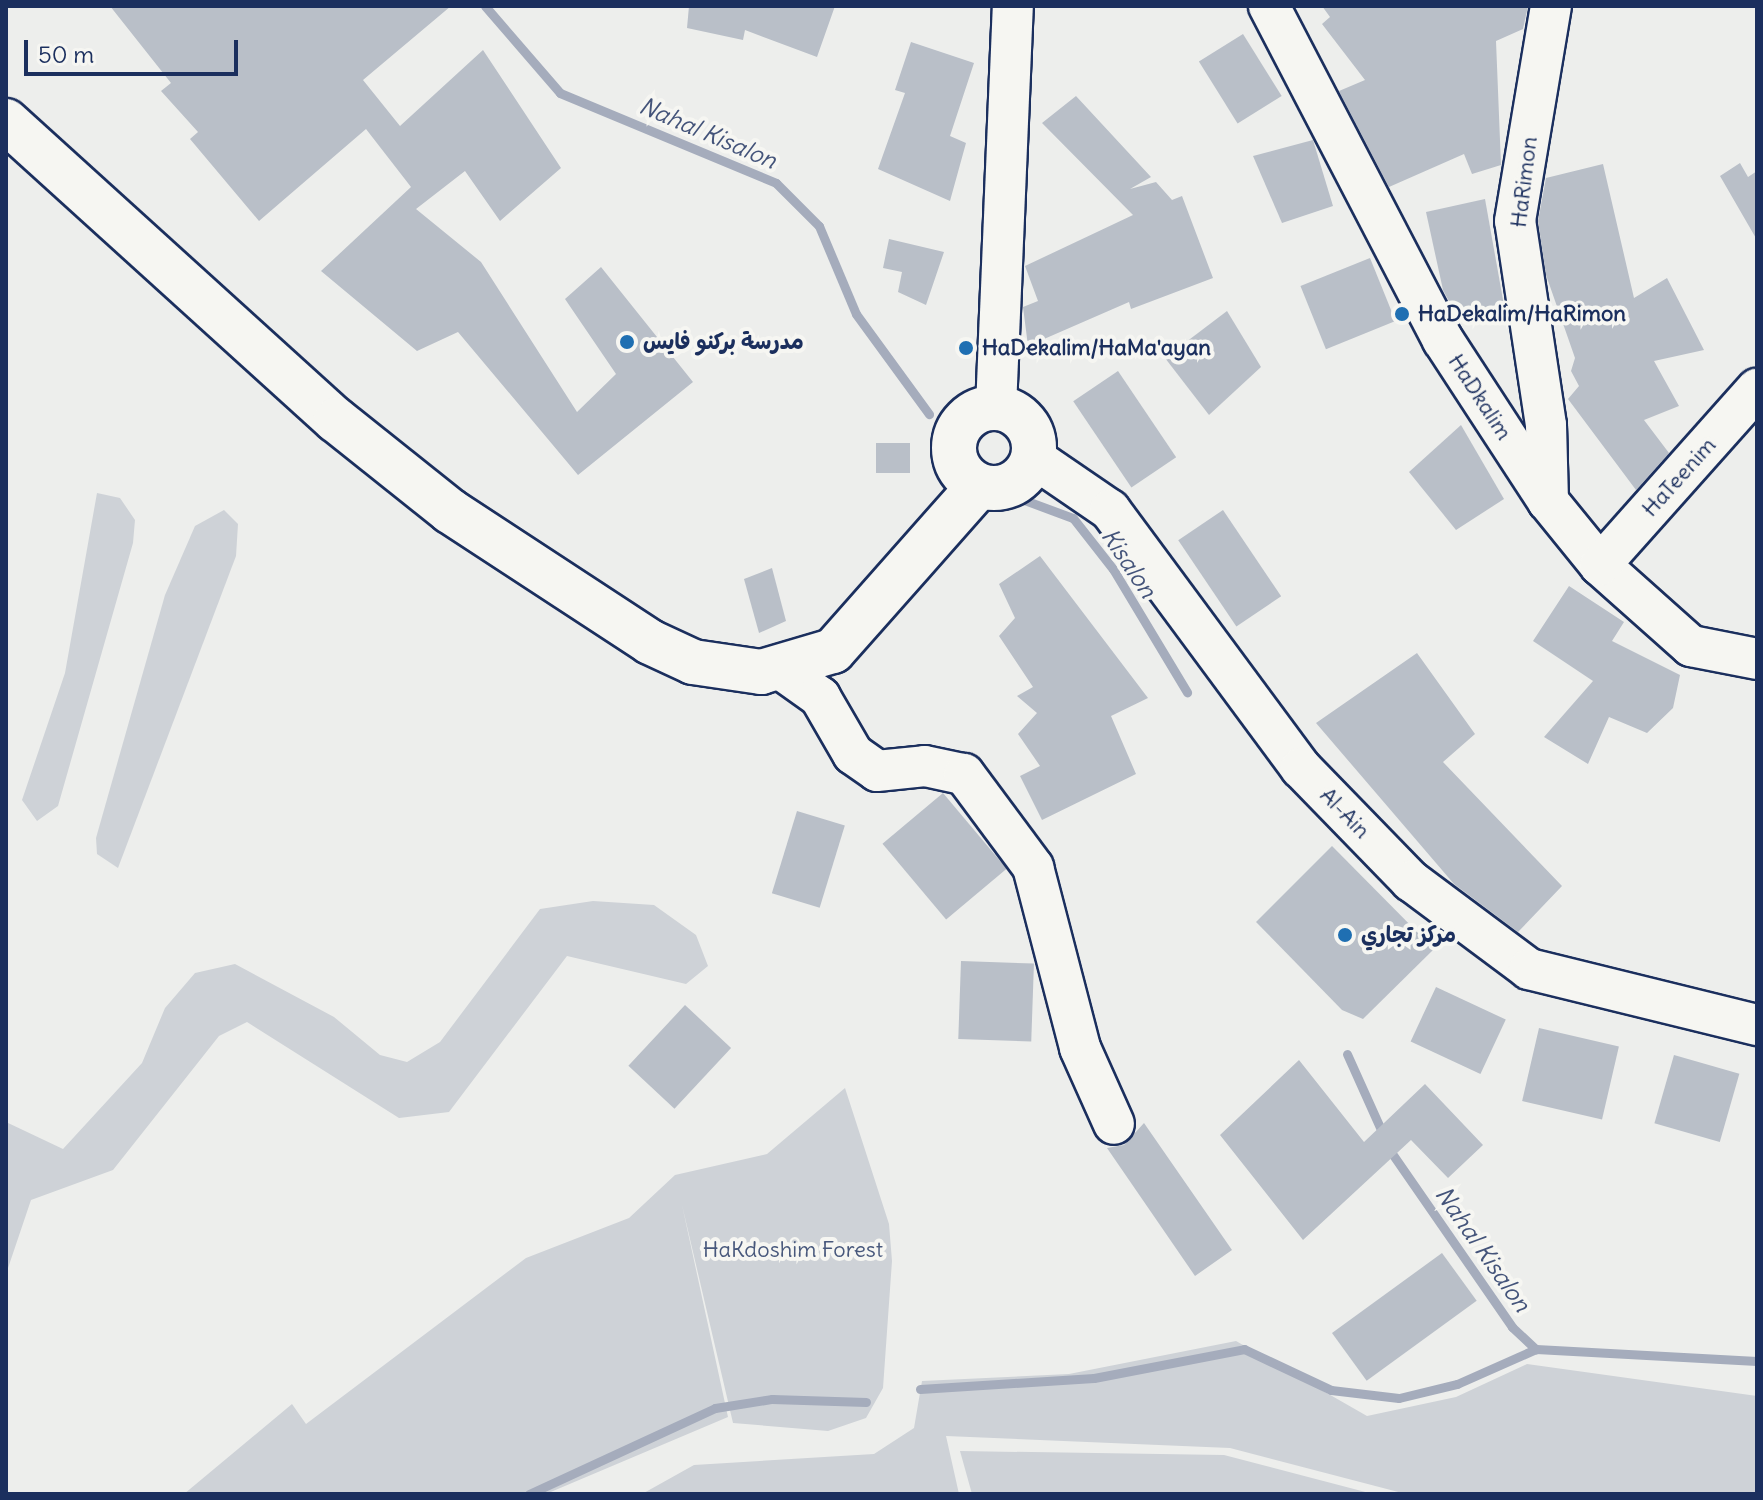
<!DOCTYPE html>
<meta charset="utf-8">
<style>
body{margin:0}
#map{position:relative;width:1763px;height:1500px;overflow:hidden;background:#edeeec;font-family:Delius,"Playpen Sans Arabic",sans-serif}
div>[style]{position:absolute}
.green>*{inset:0;background:#ced2d7}
.stream>*{height:9px;margin:-4.5px;padding:0 4.5px;transform-origin:4.5px;border-radius:4.5px;background:#a5acbc}
.building>*{inset:0;background:#b9bfc8;transform-origin:0 0}
.roads{filter:drop-shadow(2px 0 #1b2f5e) drop-shadow(-2px 0 #1b2f5e) drop-shadow(0 2px #1b2f5e) drop-shadow(0 -2px #1b2f5e)}
.minor>*{height:40px;margin:-20px;padding:0 20px;transform-origin:20px;border-radius:20px;background:#f6f6f2}
.major>*{height:44px;margin:-22px;padding:0 22px;transform-origin:22px;border-radius:22px;background:#f6f6f2}
.major>.ring{margin:-22px;padding:0;box-sizing:content-box;background:none;border:44px solid #f6f6f2;border-radius:50%}
.dots>*{width:22px;height:22px;translate:-50% -50%;box-sizing:border-box;border:4px solid #f6f6f2;border-radius:50%}
span{translate:-50% -50%;white-space:nowrap;text-align:center;line-height:1.15;-webkit-text-stroke:8px #f6f6f2;paint-order:stroke}
.street-label{font-size:22px;color:#1b2f5e}
.poi-label{font-size:22px;color:#1b2f5e;font-weight:700}
.left{translate:0 -50%;text-align:left}
.park-label{font-size:22px;color:#48587c}
.water-label{font-size:24px;color:#44547a;font-style:italic}
.frame{position:absolute;inset:0;border:8px solid #1b2f5e;pointer-events:none}
.scale{position:absolute;left:24px;top:40px;width:214px;height:36px;box-sizing:border-box;border:4px solid #1b2f5e;border-top:0;padding-left:10px;font-size:24px;line-height:28px;white-space:nowrap;color:#1b2f5e;-webkit-text-stroke:6px #f6f6f2;paint-order:stroke}
</style>
<div id="map">
<div class="green">
<div style="clip-path:polygon(97px 493px,120px 498px,135px 520px,133px 543px,58px 806px,37px 821px,22px 800px,65px 673px)"></div>
<div style="clip-path:polygon(224px 510px,238px 524px,236px 556px,118px 868px,97px 854px,96px 838px,165px 595px,195px 526px)"></div>
<div style="clip-path:polygon(593px 901px,654px 905px,696px 935px,708px 966px,686px 984px,567px 956px,449px 1112px,399px 1118px,247px 1022px,219px 1036px,113px 1170px,31px 1200px,6px 1274px,6px 1122px,63px 1149px,142px 1063px,165px 1008px,195px 973px,235px 964px,334px 1017px,380px 1055px,407px 1062px,440px 1042px,540px 909px)"></div>
<div style="clip-path:polygon(845px 1088px,889px 1224px,892px 1261px,883px 1388px,866px 1418px,828px 1431px,733px 1423px,682px 1205px,728px 1417px,546px 1494px,184px 1494px,292px 1404px,306px 1424px,526px 1258px,629px 1218px,675px 1175px,767px 1154px)"></div>
<div style="clip-path:polygon(1236px 1341px,1367px 1416px,1456px 1397px,1527px 1364px,1757px 1396px,1757px 1494px,1406px 1494px,1230px 1448px,946px 1436px,959px 1494px,642px 1494px,694px 1465px,874px 1454px,914px 1428px,922px 1381px,1069px 1374px)"></div>
<div style="clip-path:polygon(960px 1451px,1224px 1455px,1373px 1494px,972px 1494px)"></div>
</div>
<div class="stream">
<div style="left:485px;top:6px;width:115px;rotate:49.2deg"></div>
<div style="left:560px;top:93px;width:234px;rotate:22.6deg"></div>
<div style="left:776px;top:183px;width:61px;rotate:45deg"></div>
<div style="left:819px;top:226px;width:95px;rotate:67.2deg"></div>
<div style="left:856px;top:314px;width:124px;rotate:53.9deg"></div>
<div style="left:1008px;top:494px;width:69px;rotate:20.3deg"></div>
<div style="left:1073px;top:518px;width:65px;rotate:51.9deg"></div>
<div style="left:1113px;top:569px;width:144px;rotate:59deg"></div>
<div style="left:1347px;top:1054px;width:107px;rotate:65.8deg"></div>
<div style="left:1391px;top:1152px;width:213px;rotate:55.3deg"></div>
<div style="left:1512px;top:1327px;width:33px;rotate:43deg"></div>
<div style="left:1536px;top:1349px;width:221px;rotate:3.1deg"></div>
<div style="left:920px;top:1389px;width:174px;rotate:-3.6deg"></div>
<div style="left:1094px;top:1378px;width:153px;rotate:-10.9deg"></div>
<div style="left:1244px;top:1349px;width:96px;rotate:25.2deg"></div>
<div style="left:1331px;top:1390px;width:68px;rotate:6.7deg"></div>
<div style="left:1399px;top:1398px;width:60px;rotate:-13.6deg"></div>
<div style="left:1457px;top:1384px;width:86px;rotate:-23.9deg"></div>
<div style="left:529px;top:1494px;width:205px;rotate:-24.8deg"></div>
<div style="left:715px;top:1408px;width:58px;rotate:-9deg"></div>
<div style="left:772px;top:1399px;width:94px;rotate:1.8deg"></div>
</div>
<div class="building">
<div style="clip-path:polygon(110px 6px,451px 6px,363px 80px,400px 126px,483px 50px,561px 168px,500px 221px,465px 171px,416px 209px,481px 262px,577px 412px,616px 374px,565px 299px,601px 267px,693px 382px,578px 475px,458px 332px,417px 351px,321px 271px,411px 187px,366px 129px,259px 221px,190px 139px,198px 132px,161px 91px,171px 83px)"></div>
<div style="clip-path:polygon(689px 6px,835px 6px,817px 57px,745px 30px,743px 40px,687px 28px)"></div>
<div style="clip-path:polygon(1322px 6px,1528px 6px,1523px 29px,1496px 41px,1501px 165px,1472px 174px,1464px 154px,1389px 187px,1339px 91px,1365px 80px,1322px 24px,1330px 17px)"></div>
<div style="left:1243px;top:34px;width:73px;height:52px;rotate:58deg"></div>
<div style="clip-path:polygon(911px 42px,974px 63px,950px 136px,966px 143px,950px 201px,878px 169px,905px 93px,895px 90px)"></div>
<div style="clip-path:polygon(1076px 96px,1151px 177px,1130px 189px,1156px 182px,1172px 200px,1182px 196px,1213px 278px,1131px 309px,1129px 302px,1028px 346px,1023px 307px,1038px 301px,1025px 266px,1133px 215px,1042px 123px)"></div>
<div style="clip-path:polygon(1313px 140px,1333px 206px,1282px 223px,1253px 156px)"></div>
<div style="clip-path:polygon(1740px 163px,1748px 177px,1757px 171px,1757px 240px,1720px 176px)"></div>
<div style="clip-path:polygon(1603px 164px,1634px 298px,1667px 278px,1704px 350px,1654px 361px,1679px 406px,1644px 420px,1669px 453px,1636px 490px,1568px 399px,1579px 386px,1571px 371px,1575px 358px,1546px 275px,1538px 221px,1546px 178px)"></div>
<div style="clip-path:polygon(1485px 199px,1505px 311px,1459px 320px,1443px 290px,1426px 212px)"></div>
<div style="clip-path:polygon(889px 239px,944px 252px,926px 305px,898px 292px,902px 272px,883px 268px)"></div>
<div style="left:1370px;top:258px;width:68px;height:75px;rotate:68deg"></div>
<div style="clip-path:polygon(1227px 311px,1261px 367px,1209px 415px,1165px 358px)"></div>
<div style="left:1118px;top:371px;width:104px;height:54px;rotate:56deg"></div>
<div style="clip-path:polygon(1461px 425px,1504px 499px,1456px 530px,1409px 472px)"></div>
<div style="left:876px;top:443px;width:34px;height:30px"></div>
<div style="left:1223px;top:510px;width:104px;height:54px;rotate:56deg"></div>
<div style="clip-path:polygon(1040px 556px,1148px 698px,1111px 716px,1136px 774px,1042px 820px,1020px 776px,1040px 766px,1018px 734px,1037px 713px,1017px 696px,1033px 687px,999px 636px,1015px 618px,999px 584px)"></div>
<div style="clip-path:polygon(772px 568px,786px 621px,759px 633px,744px 579px)"></div>
<div style="clip-path:polygon(1569px 586px,1624px 622px,1612px 641px,1680px 675px,1673px 708px,1647px 733px,1609px 717px,1588px 764px,1544px 737px,1593px 681px,1533px 641px)"></div>
<div style="clip-path:polygon(1417px 653px,1475px 734px,1443px 762px,1562px 886px,1518px 932px,1454px 884px,1316px 723px)"></div>
<div style="left:943px;top:793px;width:99px;height:79px;rotate:50deg"></div>
<div style="left:797px;top:811px;width:50px;height:86px;rotate:17deg"></div>
<div style="clip-path:polygon(1332px 846px,1434px 949px,1363px 1019px,1342px 1010px,1256px 922px)"></div>
<div style="left:961px;top:961px;width:73px;height:78px;rotate:2deg"></div>
<div style="left:1436px;top:987px;width:77px;height:60px;rotate:25deg"></div>
<div style="left:685px;top:1005px;width:63px;height:83px;rotate:43deg"></div>
<div style="left:1539px;top:1028px;width:82px;height:75px;rotate:13deg"></div>
<div style="left:1674px;top:1055px;width:68px;height:71px;rotate:16deg"></div>
<div style="clip-path:polygon(1299px 1060px,1364px 1142px,1425px 1084px,1483px 1145px,1448px 1178px,1411px 1140px,1303px 1240px,1220px 1135px)"></div>
<div style="clip-path:polygon(1144px 1123px,1232px 1250px,1195px 1276px,1107px 1148px,1124px 1145px)"></div>
<div style="left:1442px;top:1253px;width:59px;height:136px;rotate:54deg"></div>
</div>
<div class="roads">
<div class="minor">
<div style="left:1269px;top:6px;width:377px;rotate:62.5deg"></div>
<div style="left:1443px;top:340px;width:192px;rotate:56.9deg"></div>
<div style="left:1548px;top:501px;width:82px;rotate:50.9deg"></div>
<div style="left:1600px;top:565px;width:122px;rotate:41.7deg"></div>
<div style="left:1691px;top:646px;width:67px;rotate:11.1deg"></div>
<div style="left:996px;top:408px;width:402px;rotate:-87.6deg"></div>
<div style="left:1034px;top:458px;width:92px;rotate:34.4deg"></div>
<div style="left:1110px;top:510px;width:321px;rotate:53.5deg"></div>
<div style="left:1301px;top:768px;width:158px;rotate:45.8deg"></div>
<div style="left:1411px;top:881px;width:147px;rotate:36.7deg"></div>
<div style="left:1529px;top:969px;width:235px;rotate:13.8deg"></div>
<div style="left:1548px;top:501px;width:76px;rotate:-91.5deg"></div>
<div style="left:1546px;top:425px;width:206px;rotate:-98.6deg"></div>
<div style="left:1515px;top:221px;width:218px;rotate:-80.5deg"></div>
<div style="left:1600px;top:565px;width:236px;rotate:-48.3deg"></div>
<div style="left:782px;top:670px;width:47px;rotate:35.4deg"></div>
<div style="left:820px;top:697px;width:66px;rotate:59.9deg"></div>
<div style="left:853px;top:754px;width:29px;rotate:35deg"></div>
<div style="left:877px;top:771px;width:48px;rotate:-5.9deg"></div>
<div style="left:925px;top:766px;width:40px;rotate:12deg"></div>
<div style="left:964px;top:774px;width:116px;rotate:53.4deg"></div>
<div style="left:1033px;top:867px;width:187px;rotate:75.4deg"></div>
<div style="left:1080px;top:1048px;width:83px;rotate:65.9deg"></div>
</div>
<div class="major">
<div style="left:6px;top:121px;width:445px;rotate:42.2deg"></div>
<div style="left:336px;top:420px;width:146px;rotate:38.6deg"></div>
<div style="left:450px;top:511px;width:239px;rotate:33.2deg"></div>
<div style="left:650px;top:642px;width:47px;rotate:24.9deg"></div>
<div style="left:693px;top:662px;width:69px;rotate:8.4deg"></div>
<div style="left:761px;top:672px;width:75px;rotate:-16.3deg"></div>
<div style="left:833px;top:651px;width:220px;rotate:-48.5deg"></div>
<div class="ring" style="left:954px;top:408px;width:36px;height:36px"></div>
</div>
</div>
<div class="dots">
<div style="left:1402px;top:314px;background:#1f6fb2"></div>
<div style="left:627px;top:342px;background:#1f6fb2"></div>
<div style="left:966px;top:348px;background:#1f6fb2"></div>
<div style="left:1345px;top:935px;background:#1f6fb2"></div>
</div>
<div class="street-label">
<span style="left:1524px;top:182px;rotate:-83deg">HaRimon</span>
<span style="left:1480px;top:397px;rotate:57deg">HaDkalim</span>
<span style="left:1679px;top:477px;rotate:-48deg">HaTeenim</span>
<span style="left:1345px;top:813px;rotate:46deg">Al-Ain</span>
</div>
<div class="poi-label">
<span class="left" style="left:1418px;top:314px">HaDekalim/HaRimon</span>
<span class="left" style="left:643px;top:342px">مدرسة بركنو فايس</span>
<span class="left" style="left:982px;top:348px">HaDekalim/HaMa'ayan</span>
<span class="left" style="left:1361px;top:935px">مركز تجاري</span>
</div>
<div class="park-label">
<span style="left:793px;top:1250px">HaKdoshim Forest</span>
</div>
<div class="water-label">
<span style="left:708px;top:133px;rotate:23deg">Nahal Kisalon</span>
<span style="left:1129px;top:563px;rotate:56deg">Kisalon</span>
<span style="left:1483px;top:1249px;rotate:55deg">Nahal Kisalon</span>
</div>
<div class="frame"></div>
<div class="scale">50 m</div>
</div>
